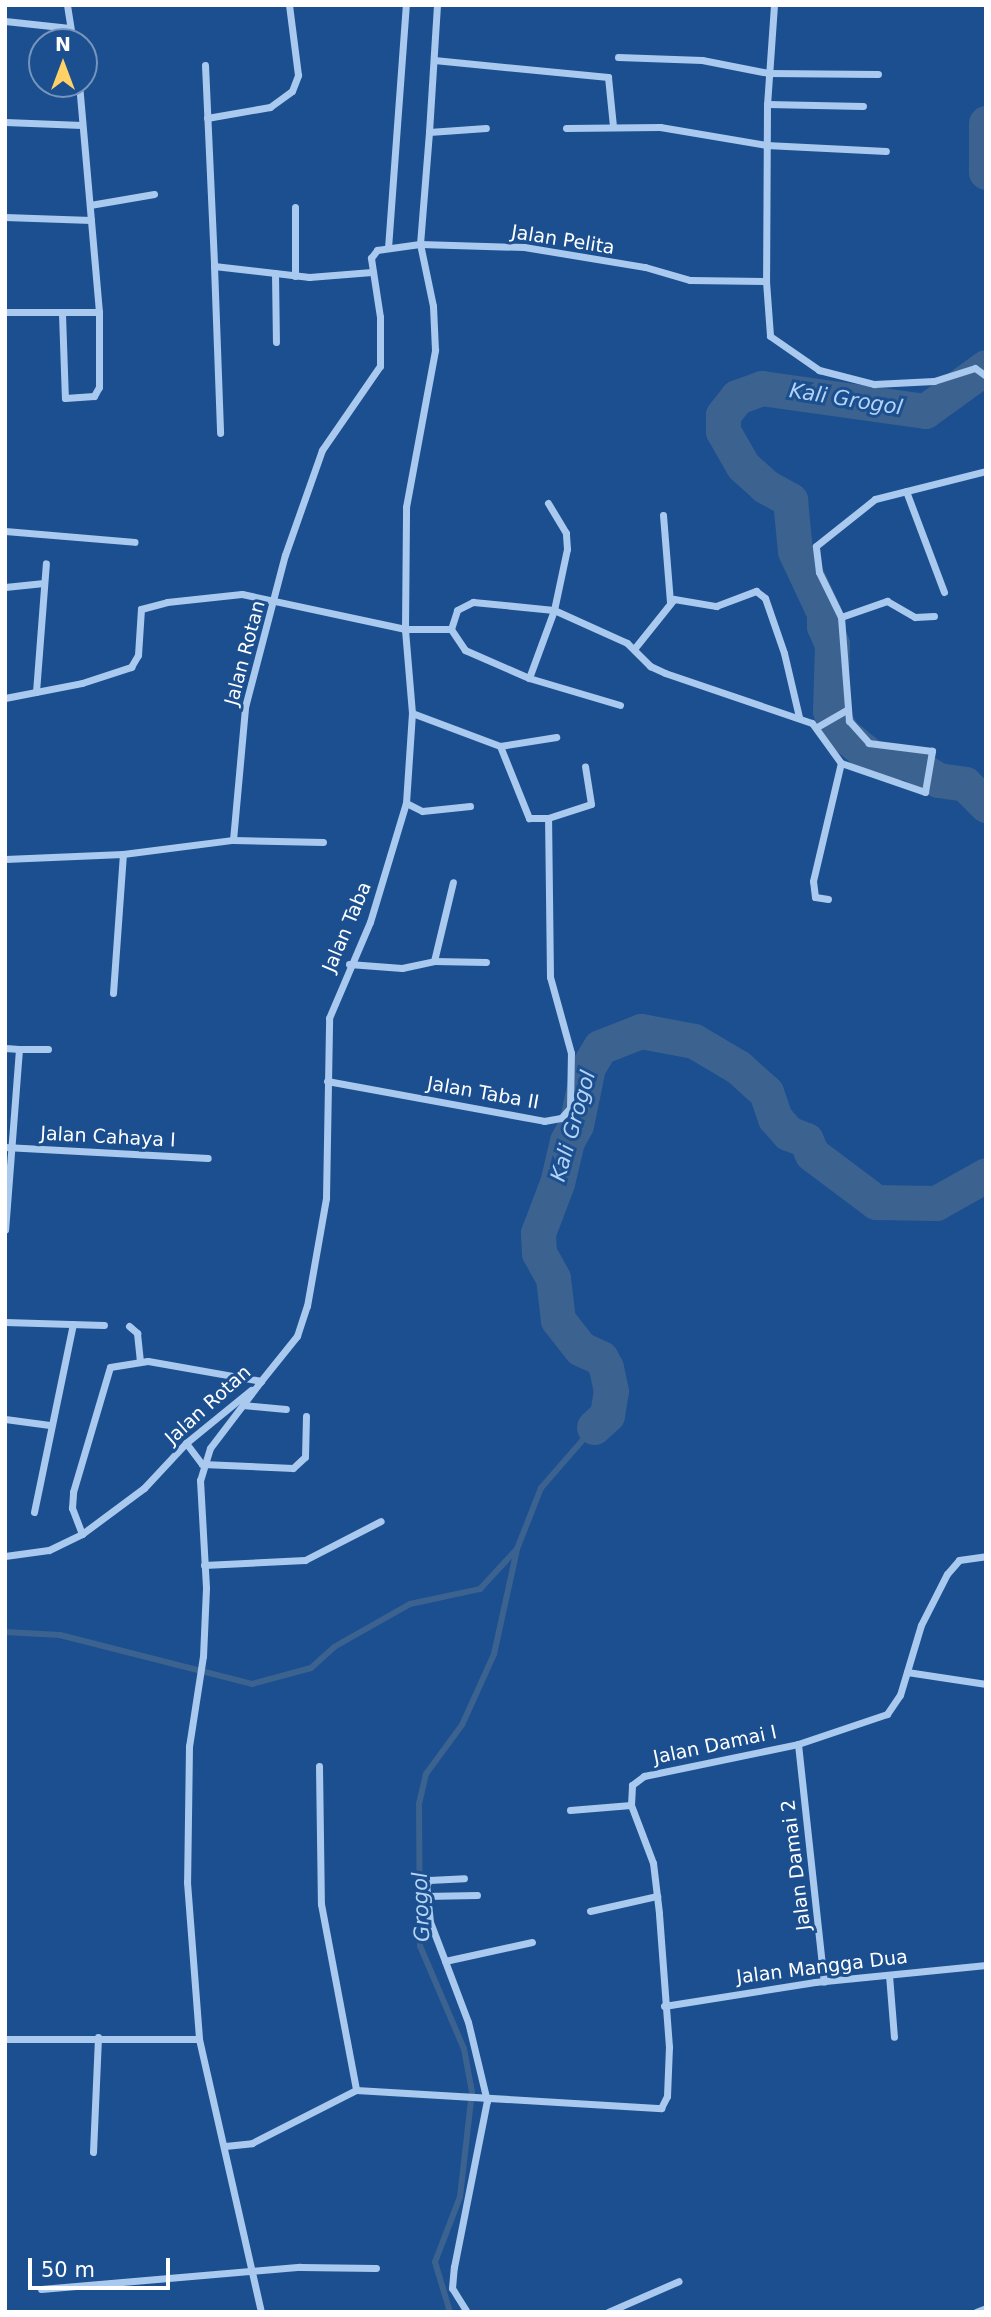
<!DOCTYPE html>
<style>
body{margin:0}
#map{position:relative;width:991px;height:2317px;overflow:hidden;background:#1b4f8f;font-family:"DejaVu Sans",sans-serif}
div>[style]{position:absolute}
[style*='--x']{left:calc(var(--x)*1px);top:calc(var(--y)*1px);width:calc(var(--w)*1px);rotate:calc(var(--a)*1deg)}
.stream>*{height:6px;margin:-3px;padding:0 3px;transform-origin:3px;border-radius:3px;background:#3c6290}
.river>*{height:35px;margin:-17.5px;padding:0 17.5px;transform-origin:17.5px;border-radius:17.5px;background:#3c6290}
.street>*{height:7px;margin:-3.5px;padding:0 3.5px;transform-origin:3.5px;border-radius:3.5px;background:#a9c9ee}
span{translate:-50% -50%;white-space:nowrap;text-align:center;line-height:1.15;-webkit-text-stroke:6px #1b4f8f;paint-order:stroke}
.street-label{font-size:19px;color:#fff}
.water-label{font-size:21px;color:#b5d3f5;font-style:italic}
.frame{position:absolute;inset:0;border:7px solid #fff;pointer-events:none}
.north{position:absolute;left:28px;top:28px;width:70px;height:70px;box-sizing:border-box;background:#1b4f8f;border:2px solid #7695bc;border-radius:50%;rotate:0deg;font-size:19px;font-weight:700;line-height:28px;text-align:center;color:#fff}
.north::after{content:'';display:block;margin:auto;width:24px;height:32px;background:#ffd166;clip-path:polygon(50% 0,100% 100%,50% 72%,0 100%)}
.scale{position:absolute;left:28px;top:2258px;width:142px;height:32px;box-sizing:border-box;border:4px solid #fff;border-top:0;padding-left:9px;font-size:21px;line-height:24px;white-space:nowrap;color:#fff;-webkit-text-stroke:5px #1b4f8f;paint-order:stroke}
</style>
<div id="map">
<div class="stream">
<div style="--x:5;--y:1632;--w:55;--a:3.1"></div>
<div style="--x:60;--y:1635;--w:198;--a:14.3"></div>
<div style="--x:252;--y:1684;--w:61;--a:-15.2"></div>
<div style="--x:311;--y:1668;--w:31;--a:-42"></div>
<div style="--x:334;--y:1647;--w:87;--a:-29.5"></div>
<div style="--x:410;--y:1604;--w:72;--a:-12.1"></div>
<div style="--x:480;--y:1589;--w:53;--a:-47.3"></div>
<div style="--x:450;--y:2312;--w:52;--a:-106.7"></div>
<div style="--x:435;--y:2262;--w:70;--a:-69"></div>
<div style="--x:460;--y:2197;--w:106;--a:-83.5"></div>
<div style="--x:472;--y:2092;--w:44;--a:-100.5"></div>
<div style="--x:464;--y:2049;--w:112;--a:-113.1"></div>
<div style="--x:420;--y:1946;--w:142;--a:-90.4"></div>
<div style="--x:419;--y:1804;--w:31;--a:-77"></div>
<div style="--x:426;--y:1774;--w:61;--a:-53.7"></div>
<div style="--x:462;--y:1725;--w:78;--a:-65.7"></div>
<div style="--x:494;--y:1654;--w:107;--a:-77.6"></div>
<div style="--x:517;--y:1549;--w:66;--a:-68.5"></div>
<div style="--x:541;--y:1488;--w:81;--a:-49"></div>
</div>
<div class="river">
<div style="--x:986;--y:123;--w:49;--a:90"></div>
<div style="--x:986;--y:367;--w:75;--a:144.2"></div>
<div style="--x:925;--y:411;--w:165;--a:-172"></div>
<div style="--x:762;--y:388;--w:27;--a:160"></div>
<div style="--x:737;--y:397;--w:23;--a:128"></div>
<div style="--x:723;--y:415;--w:16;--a:90"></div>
<div style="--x:723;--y:431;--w:40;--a:60.3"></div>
<div style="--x:743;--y:466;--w:30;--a:42"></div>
<div style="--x:765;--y:486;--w:29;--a:29"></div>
<div style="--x:790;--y:500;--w:51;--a:84.4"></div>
<div style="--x:795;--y:551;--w:68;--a:64.9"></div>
<div style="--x:824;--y:613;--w:13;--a:90"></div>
<div style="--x:824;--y:626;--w:20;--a:66"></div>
<div style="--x:832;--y:644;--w:67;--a:91.7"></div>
<div style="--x:830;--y:711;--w:25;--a:61"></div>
<div style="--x:842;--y:733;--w:41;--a:39.1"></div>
<div style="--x:874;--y:759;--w:36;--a:6"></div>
<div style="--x:910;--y:763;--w:33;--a:31"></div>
<div style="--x:938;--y:780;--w:27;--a:8"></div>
<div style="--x:965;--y:784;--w:30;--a:45"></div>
<div style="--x:594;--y:1427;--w:18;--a:-43"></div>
<div style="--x:607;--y:1415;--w:24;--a:-81"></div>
<div style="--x:611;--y:1391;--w:24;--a:-102"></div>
<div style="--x:606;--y:1368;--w:11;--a:-117"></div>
<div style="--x:601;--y:1358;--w:23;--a:-155"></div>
<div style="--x:580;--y:1348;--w:36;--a:-128"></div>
<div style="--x:558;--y:1320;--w:42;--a:-96.8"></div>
<div style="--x:553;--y:1278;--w:29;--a:-119"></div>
<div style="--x:539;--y:1253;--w:20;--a:-93"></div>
<div style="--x:538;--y:1233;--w:53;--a:-69.2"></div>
<div style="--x:557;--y:1183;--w:43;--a:-76.6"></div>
<div style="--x:567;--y:1141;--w:18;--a:-61"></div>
<div style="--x:576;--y:1125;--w:59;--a:-78.3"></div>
<div style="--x:588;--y:1067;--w:23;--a:-59"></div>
<div style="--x:600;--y:1047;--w:44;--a:-21.3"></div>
<div style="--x:641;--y:1031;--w:54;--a:10.7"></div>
<div style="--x:694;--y:1041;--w:51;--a:30.6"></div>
<div style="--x:738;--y:1067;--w:38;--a:42"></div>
<div style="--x:766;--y:1092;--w:28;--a:71"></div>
<div style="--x:775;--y:1118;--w:20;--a:49"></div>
<div style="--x:788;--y:1133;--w:19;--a:21"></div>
<div style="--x:806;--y:1140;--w:15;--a:67"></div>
<div style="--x:812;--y:1154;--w:80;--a:36.9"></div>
<div style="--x:876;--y:1202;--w:60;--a:1"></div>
<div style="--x:936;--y:1203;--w:57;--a:-29.2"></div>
</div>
<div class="street">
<div style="--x:67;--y:5;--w:37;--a:81"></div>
<div style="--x:774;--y:5;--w:99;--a:94"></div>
<div style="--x:767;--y:104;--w:177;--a:90.3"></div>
<div style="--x:766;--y:281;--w:55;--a:85.8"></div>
<div style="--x:770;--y:336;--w:60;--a:34.8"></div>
<div style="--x:819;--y:370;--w:57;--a:14.3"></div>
<div style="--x:874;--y:384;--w:60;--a:-2.9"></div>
<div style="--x:934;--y:381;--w:43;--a:-17.6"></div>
<div style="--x:975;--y:368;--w:14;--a:36"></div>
<div style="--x:5;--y:21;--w:65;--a:6.1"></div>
<div style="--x:618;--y:57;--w:84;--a:2"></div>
<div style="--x:702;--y:60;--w:67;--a:11.1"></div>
<div style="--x:768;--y:73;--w:110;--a:0.5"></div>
<div style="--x:434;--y:60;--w:175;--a:5.6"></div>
<div style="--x:608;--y:77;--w:49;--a:84.2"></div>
<div style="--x:205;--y:65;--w:201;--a:87.4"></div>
<div style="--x:214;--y:266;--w:96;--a:6.6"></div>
<div style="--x:309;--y:277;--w:63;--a:-4.5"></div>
<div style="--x:767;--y:104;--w:96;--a:1.2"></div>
<div style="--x:207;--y:118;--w:64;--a:-9.9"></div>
<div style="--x:270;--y:107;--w:27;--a:-36"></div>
<div style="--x:292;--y:91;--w:17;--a:-69"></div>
<div style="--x:298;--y:75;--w:71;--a:-97.3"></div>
<div style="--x:5;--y:122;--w:77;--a:2.2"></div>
<div style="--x:566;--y:128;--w:94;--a:-0.6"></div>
<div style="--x:660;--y:127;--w:108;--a:9.6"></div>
<div style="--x:766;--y:145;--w:120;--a:2.9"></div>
<div style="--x:429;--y:132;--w:127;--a:-86.4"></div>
<div style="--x:90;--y:205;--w:65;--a:-9.8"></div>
<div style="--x:295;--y:207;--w:69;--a:90"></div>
<div style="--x:5;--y:217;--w:86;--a:2"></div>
<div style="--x:388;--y:248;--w:244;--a:-85.8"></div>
<div style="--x:214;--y:266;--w:167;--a:87.9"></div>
<div style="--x:275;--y:273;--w:69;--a:89.2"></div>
<div style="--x:5;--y:312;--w:94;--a:0"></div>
<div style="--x:62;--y:314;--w:84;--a:88"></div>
<div style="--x:65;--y:398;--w:29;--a:-4"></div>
<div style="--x:94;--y:396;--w:10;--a:-61"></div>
<div style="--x:99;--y:387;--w:75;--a:-90"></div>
<div style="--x:99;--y:312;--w:229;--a:-95"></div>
<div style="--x:906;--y:491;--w:108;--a:69.4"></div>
<div style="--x:663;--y:515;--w:87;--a:85.4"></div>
<div style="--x:5;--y:531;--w:130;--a:4.8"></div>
<div style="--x:5;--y:587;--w:39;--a:-6"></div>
<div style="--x:841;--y:617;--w:49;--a:-19.2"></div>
<div style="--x:887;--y:601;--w:32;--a:30"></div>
<div style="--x:915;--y:617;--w:19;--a:-3"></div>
<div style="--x:634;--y:649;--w:64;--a:-51.3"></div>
<div style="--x:674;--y:599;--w:43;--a:9.5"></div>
<div style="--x:716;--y:606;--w:43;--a:-20.6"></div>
<div style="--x:756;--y:591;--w:11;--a:38"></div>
<div style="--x:765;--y:598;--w:58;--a:70.9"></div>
<div style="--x:784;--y:653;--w:66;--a:76.8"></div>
<div style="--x:529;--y:678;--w:72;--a:-69.8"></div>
<div style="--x:554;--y:610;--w:62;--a:-78"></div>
<div style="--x:567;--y:549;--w:16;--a:-94"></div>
<div style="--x:566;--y:533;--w:35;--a:-121"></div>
<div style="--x:36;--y:692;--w:129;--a:-85.6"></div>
<div style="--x:5;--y:698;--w:78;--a:-11"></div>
<div style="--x:82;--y:683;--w:52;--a:-18.1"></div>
<div style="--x:131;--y:667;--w:14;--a:-60"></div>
<div style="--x:138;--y:655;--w:46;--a:-86.3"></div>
<div style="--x:141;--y:609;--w:27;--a:-15"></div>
<div style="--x:167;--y:602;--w:75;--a:-6.1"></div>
<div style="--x:242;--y:594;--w:167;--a:12.1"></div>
<div style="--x:405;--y:629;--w:46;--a:0"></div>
<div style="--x:620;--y:705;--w:95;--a:-163.5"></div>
<div style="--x:529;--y:678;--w:70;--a:-156.4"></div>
<div style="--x:465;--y:650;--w:25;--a:-124"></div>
<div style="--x:451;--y:629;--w:20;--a:-72"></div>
<div style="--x:457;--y:610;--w:18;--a:-27"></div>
<div style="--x:473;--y:602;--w:81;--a:5.6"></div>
<div style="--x:554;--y:610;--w:80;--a:24.3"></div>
<div style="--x:627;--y:643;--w:33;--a:45"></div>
<div style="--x:650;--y:666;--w:17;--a:25"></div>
<div style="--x:665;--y:673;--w:155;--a:18.8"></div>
<div style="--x:812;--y:723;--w:49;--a:54.1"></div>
<div style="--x:841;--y:763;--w:89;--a:19"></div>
<div style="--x:925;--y:792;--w:42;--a:-80.3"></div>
<div style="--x:932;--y:751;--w:64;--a:-172.8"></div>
<div style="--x:869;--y:743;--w:30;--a:-132"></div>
<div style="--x:849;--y:721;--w:104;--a:-94.4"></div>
<div style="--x:841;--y:617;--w:50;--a:-116.1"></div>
<div style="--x:819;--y:572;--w:26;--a:-97"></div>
<div style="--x:816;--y:546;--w:75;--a:-38.5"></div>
<div style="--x:875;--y:499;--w:114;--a:-14.2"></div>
<div style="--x:412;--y:713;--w:94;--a:20.6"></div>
<div style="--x:500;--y:746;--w:57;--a:-9.1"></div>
<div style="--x:817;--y:727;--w:34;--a:-30"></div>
<div style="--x:500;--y:746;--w:78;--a:68.1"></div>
<div style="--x:529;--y:818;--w:19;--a:0"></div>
<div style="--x:548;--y:818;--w:45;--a:-18"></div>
<div style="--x:591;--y:804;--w:38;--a:-99"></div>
<div style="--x:470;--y:806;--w:48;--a:174.1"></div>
<div style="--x:422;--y:811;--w:18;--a:-153"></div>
<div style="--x:406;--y:803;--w:90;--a:-86.2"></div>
<div style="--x:412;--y:713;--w:84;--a:-94.8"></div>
<div style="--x:405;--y:629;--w:122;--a:-89.5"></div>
<div style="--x:406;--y:507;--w:160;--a:-79.5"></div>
<div style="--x:435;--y:350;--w:44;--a:-92.6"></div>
<div style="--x:433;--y:306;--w:63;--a:-101.8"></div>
<div style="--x:420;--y:244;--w:112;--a:-85.4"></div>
<div style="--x:429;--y:132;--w:57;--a:-4"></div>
<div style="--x:233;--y:840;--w:90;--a:1.3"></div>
<div style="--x:5;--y:859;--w:118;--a:-2.4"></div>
<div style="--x:123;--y:854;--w:111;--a:-7.3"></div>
<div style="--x:233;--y:840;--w:134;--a:-84.8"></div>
<div style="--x:245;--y:707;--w:157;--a:-75.3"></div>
<div style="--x:285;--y:555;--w:111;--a:-70.6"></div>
<div style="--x:322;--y:450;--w:102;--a:-55.4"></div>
<div style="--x:380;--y:366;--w:49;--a:-90"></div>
<div style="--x:380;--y:317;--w:60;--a:-98.7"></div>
<div style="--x:371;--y:258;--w:10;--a:-53"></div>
<div style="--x:377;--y:250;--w:43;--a:-7.9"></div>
<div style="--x:420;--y:244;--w:104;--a:1.7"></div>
<div style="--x:524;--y:247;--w:123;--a:9.4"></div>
<div style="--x:645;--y:267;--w:47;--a:16.1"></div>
<div style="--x:690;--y:280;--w:76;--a:0.8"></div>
<div style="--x:828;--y:899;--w:13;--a:-171"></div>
<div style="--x:815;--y:897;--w:16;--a:-97"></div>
<div style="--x:813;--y:881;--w:121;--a:-76.7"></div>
<div style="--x:434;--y:961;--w:81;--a:-76.5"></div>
<div style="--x:349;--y:964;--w:53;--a:4.3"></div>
<div style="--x:402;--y:968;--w:33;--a:-12"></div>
<div style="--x:434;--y:961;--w:52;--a:1.1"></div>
<div style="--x:113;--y:993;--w:139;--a:-85.9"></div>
<div style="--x:5;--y:1048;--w:14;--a:4"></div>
<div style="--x:19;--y:1049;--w:181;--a:94.4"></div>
<div style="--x:19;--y:1049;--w:29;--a:0"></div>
<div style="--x:327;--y:1081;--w:221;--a:10.4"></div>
<div style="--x:544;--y:1121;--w:17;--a:-10"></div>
<div style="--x:561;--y:1118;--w:13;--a:-48"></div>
<div style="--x:570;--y:1108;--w:55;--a:-89"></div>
<div style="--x:571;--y:1053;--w:79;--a:-105.4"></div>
<div style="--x:550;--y:977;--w:159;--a:-90.7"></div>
<div style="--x:5;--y:1147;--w:203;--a:3.1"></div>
<div style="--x:5;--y:1322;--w:99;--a:1.7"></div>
<div style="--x:129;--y:1326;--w:11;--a:41"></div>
<div style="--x:137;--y:1333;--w:29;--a:84"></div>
<div style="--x:260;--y:1382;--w:59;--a:-51.2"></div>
<div style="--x:297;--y:1336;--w:32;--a:-72"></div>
<div style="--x:307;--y:1306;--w:110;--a:-80"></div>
<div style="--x:326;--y:1198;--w:180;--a:-89"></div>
<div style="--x:329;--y:1018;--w:104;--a:-66.9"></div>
<div style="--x:370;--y:922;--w:124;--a:-73.2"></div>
<div style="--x:243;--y:1405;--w:43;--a:5.3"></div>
<div style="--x:5;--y:1419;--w:45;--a:7.6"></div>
<div style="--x:186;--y:1443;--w:26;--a:53"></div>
<div style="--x:202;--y:1464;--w:91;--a:2.5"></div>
<div style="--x:293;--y:1468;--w:16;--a:-43"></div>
<div style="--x:305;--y:1457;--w:41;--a:-88.6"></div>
<div style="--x:34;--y:1512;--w:192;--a:-78.3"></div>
<div style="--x:82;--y:1534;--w:28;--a:-111"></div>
<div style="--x:72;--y:1508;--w:16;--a:-86"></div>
<div style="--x:73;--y:1492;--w:130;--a:-73.5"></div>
<div style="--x:110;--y:1367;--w:38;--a:-9"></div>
<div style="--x:148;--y:1361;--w:115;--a:10"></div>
<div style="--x:261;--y:1381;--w:84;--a:127.3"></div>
<div style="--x:210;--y:1448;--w:34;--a:107"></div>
<div style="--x:200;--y:1480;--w:108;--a:86.8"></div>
<div style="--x:206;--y:1588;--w:68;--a:92.5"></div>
<div style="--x:203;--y:1656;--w:91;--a:98.8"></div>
<div style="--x:189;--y:1746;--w:136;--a:90.8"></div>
<div style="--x:187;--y:1882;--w:157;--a:85.6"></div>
<div style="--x:5;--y:1556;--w:44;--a:-7.8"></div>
<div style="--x:49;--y:1550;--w:37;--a:-26"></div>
<div style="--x:82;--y:1534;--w:77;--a:-36.6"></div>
<div style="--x:144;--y:1488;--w:62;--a:-47"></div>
<div style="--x:186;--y:1443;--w:84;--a:-39.2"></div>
<div style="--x:204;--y:1565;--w:101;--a:-2.8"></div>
<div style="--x:305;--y:1560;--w:85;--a:-27.2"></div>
<div style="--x:907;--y:1672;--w:80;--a:8.6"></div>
<div style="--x:798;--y:1744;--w:239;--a:83.8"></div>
<div style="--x:319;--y:1766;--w:138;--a:89.2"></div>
<div style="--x:321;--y:1904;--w:189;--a:79.3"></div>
<div style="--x:570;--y:1810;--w:61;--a:-4.7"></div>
<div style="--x:425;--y:1896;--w:52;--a:-1.1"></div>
<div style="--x:590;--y:1911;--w:69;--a:-12.6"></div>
<div style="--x:445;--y:1961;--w:42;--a:-111"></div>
<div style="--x:430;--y:1922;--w:36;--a:-96"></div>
<div style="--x:426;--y:1886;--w:7;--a:-63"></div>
<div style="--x:429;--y:1880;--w:35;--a:-3"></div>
<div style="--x:889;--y:1975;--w:62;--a:85.4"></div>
<div style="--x:664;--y:2006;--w:153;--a:-9"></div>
<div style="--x:815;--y:1982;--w:172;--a:-5.7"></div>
<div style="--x:5;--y:2039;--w:194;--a:0"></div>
<div style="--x:199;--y:2039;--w:280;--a:77.2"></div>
<div style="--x:225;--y:2146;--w:27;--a:-6"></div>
<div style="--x:252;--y:2143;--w:117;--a:-27"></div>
<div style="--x:356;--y:2090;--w:306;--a:3.4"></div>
<div style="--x:661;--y:2108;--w:13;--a:-63"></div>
<div style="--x:667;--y:2096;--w:49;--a:-87.7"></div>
<div style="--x:669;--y:2047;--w:134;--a:-94.3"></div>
<div style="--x:659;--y:1913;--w:50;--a:-96.8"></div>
<div style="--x:653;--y:1863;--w:62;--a:-110.8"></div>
<div style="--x:631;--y:1805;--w:20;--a:-87"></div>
<div style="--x:632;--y:1785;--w:15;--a:-37"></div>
<div style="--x:644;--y:1776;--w:157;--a:-11.7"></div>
<div style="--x:798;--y:1744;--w:94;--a:-18.6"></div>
<div style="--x:887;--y:1714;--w:23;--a:-56"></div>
<div style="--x:900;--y:1695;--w:73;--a:-73.3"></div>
<div style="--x:921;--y:1625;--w:57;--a:-63"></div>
<div style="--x:947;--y:1574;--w:18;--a:-49"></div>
<div style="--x:959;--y:1560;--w:27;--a:-8"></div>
<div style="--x:93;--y:2152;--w:115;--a:-87.5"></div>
<div style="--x:41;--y:2289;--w:260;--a:-4.9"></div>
<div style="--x:300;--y:2267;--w:76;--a:0.8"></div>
<div style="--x:467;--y:2312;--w:28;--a:-122"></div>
<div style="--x:452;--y:2288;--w:21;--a:-85"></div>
<div style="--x:454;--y:2267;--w:169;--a:-78.8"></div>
<div style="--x:487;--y:2101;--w:81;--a:-103.5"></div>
<div style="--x:468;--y:2022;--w:65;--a:-110.7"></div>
<div style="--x:445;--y:1961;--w:89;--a:-12.3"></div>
<div style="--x:608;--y:2312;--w:77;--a:-23.6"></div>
<div style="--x:976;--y:2312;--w:11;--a:-22"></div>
</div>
<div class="street-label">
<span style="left:563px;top:240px;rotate:9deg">Jalan Pelita</span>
<span style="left:245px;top:653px;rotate:-75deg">Jalan Rotan</span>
<span style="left:347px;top:927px;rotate:-67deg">Jalan Taba</span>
<span style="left:483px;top:1093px;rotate:10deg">Jalan Taba II</span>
<span style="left:108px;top:1137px;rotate:3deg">Jalan Cahaya I</span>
<span style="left:208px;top:1405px;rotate:-42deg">Jalan Rotan</span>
<span style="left:715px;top:1745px;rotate:-12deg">Jalan Damai I</span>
<span style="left:796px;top:1865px;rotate:-97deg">Jalan Damai 2</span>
<span style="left:822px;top:1967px;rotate:-7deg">Jalan Mangga Dua</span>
</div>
<div class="water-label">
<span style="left:846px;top:399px;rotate:9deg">Kali Grogol</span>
<span style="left:573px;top:1126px;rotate:-74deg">Kali Grogol</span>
<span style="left:421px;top:1907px;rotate:-92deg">Grogol</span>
</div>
<div class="frame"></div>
<div class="north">N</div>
<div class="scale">50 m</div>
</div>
